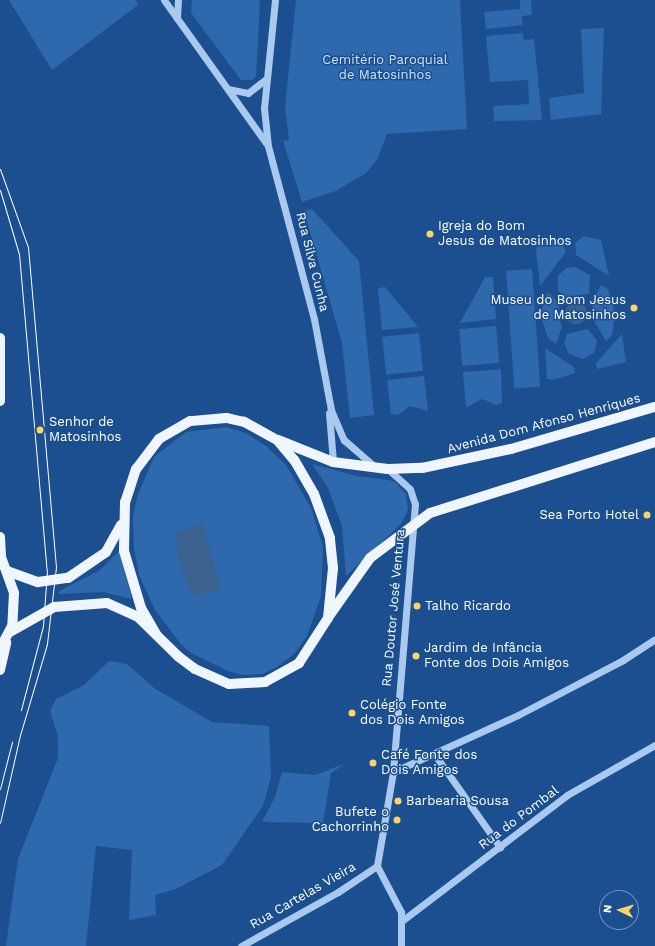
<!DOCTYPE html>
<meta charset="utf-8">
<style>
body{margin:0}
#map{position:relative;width:655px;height:946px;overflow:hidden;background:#1b4f8f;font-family:"Work Sans",sans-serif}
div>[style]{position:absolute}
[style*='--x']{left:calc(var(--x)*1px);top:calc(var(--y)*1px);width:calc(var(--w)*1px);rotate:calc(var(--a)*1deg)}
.green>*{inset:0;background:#2e69ad;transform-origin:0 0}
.water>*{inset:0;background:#3c6290}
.round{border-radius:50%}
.minor>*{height:7px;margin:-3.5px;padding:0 3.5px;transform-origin:3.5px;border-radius:3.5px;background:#a9c9ee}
.major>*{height:10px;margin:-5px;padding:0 5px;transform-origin:5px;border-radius:5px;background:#f0f6ff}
.tram>*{height:1px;margin:-0.5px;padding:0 0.5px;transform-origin:0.5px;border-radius:0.5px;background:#fff}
.dots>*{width:11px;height:11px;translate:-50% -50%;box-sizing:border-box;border:2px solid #1b4f8f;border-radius:50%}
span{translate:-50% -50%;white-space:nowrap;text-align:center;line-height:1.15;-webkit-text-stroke:3px #1b4f8f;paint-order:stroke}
.park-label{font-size:13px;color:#cfe3fa}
.poi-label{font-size:13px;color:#fff}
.left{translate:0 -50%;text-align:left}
.right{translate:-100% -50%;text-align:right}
.street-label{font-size:13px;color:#fff}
.north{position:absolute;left:599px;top:890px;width:40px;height:40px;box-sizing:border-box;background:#1b4f8f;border:1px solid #7695bc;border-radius:50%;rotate:275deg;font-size:11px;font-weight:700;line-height:16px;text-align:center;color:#fff}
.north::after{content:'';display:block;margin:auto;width:14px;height:18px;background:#ffd166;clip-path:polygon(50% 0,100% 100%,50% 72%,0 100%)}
</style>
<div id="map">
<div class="green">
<div style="clip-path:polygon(9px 0,136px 0,138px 5px,52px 70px)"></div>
<div style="clip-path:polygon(192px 0,260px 0,256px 76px,253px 80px,241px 80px,191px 13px)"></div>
<div style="clip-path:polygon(296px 0,460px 0,467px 129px,387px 134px,377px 160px,366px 173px,336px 191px,302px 202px,283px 141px,289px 140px,285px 106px)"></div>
<div style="clip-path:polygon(520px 0,531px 0,532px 15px,522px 16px,523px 25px,486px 29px,484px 12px,520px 9px)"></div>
<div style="clip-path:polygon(604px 28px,601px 114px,551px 120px,549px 98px,584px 93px,581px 29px)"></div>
<div style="clip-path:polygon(523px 33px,524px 40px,534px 39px,542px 120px,494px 121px,493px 106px,529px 104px,528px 80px,490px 82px,486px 36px)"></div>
<div style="clip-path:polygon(312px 209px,359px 261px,374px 415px,350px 418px,342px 343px,304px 211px)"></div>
<div style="clip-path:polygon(584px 236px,601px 240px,609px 276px,576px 255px,575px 243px)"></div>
<div style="clip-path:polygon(548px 237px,562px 241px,566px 252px,540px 286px,536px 250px,538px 243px)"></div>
<div style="clip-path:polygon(575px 267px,590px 275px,589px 294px,563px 297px,558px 290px,558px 276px,566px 268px)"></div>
<div style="left:532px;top:269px;width:118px;height:26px;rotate:86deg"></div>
<div style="clip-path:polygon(485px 277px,493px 277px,496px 319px,460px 323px)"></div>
<div style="clip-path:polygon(601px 285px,608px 289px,615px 313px,612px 335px,606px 341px,594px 321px,592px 302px)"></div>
<div style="clip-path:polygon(385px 287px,418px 327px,382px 330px,378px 288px)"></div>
<div style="clip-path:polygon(549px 293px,560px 304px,558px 314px,562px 327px,556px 344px,548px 338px,541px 317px,544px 297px)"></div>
<div style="left:496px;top:326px;width:37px;height:37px;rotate:85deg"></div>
<div style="clip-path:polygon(588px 329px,597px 341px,594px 353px,583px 359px,569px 354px,564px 343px,567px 334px)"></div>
<div style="left:419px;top:333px;width:38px;height:37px;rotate:84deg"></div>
<div style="clip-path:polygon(622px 334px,626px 362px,597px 369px,596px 363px)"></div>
<div style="clip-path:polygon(545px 348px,574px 367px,575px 373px,553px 380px,547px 379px)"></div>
<div style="clip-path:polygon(501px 369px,502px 403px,496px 405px,482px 399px,466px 408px,463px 372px)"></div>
<div style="clip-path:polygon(424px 376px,428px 411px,410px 406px,398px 415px,391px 414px,387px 380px)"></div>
<div style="clip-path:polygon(226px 427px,246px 433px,266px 446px,286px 465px,311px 508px,323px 547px,321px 596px,307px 636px,294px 654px,277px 667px,262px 674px,242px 675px,228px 671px,191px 653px,180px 643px,155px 610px,139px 575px,134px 548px,133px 517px,138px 494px,154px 457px,186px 432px)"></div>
<div style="clip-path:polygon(312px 464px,357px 476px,394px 481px,406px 494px,408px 510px,401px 524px,346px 576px,342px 526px,328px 488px)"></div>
<div style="clip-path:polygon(119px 551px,132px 599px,103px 592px,59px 594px,59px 591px,99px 571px)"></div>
<div style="clip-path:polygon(109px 661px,127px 664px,154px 688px,212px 722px,269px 726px,271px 777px,263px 806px,222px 865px,176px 889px,155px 895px,156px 915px,129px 920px,132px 850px,96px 846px,86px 946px,6px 946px,18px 859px,58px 758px,58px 737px,50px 711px,56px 699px,84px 685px)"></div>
<div style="clip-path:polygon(344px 764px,331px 773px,323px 823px,262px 822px,275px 797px,282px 772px,315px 775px)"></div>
</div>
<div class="water">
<div class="round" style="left:565px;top:302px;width:22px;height:22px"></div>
<div style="clip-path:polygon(202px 524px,221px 588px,194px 597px,180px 565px,176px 532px)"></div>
</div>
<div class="minor">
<div style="--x:164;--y:0;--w:176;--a:54.5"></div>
<div style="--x:275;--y:0;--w:109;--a:95.8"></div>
<div style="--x:264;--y:108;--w:38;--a:84"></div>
<div style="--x:268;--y:146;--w:179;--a:75.1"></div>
<div style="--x:314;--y:319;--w:93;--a:79.4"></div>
<div style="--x:331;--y:410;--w:33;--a:67"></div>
<div style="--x:344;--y:440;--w:38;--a:41"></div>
<div style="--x:177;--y:18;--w:18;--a:-87"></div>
<div style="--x:228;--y:89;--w:20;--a:11"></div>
<div style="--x:248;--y:93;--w:24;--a:-38"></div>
<div style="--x:329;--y:413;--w:49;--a:85.3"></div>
<div style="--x:389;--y:470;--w:28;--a:42"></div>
<div style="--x:410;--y:489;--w:16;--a:72"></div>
<div style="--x:415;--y:504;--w:269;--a:94.7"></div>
<div style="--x:393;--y:772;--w:95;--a:99.7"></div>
<div style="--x:377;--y:866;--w:52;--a:62.4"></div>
<div style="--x:401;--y:912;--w:34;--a:90"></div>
<div style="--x:435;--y:755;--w:113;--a:54.8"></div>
<div style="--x:393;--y:772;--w:137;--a:-24.5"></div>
<div style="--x:518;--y:715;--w:119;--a:-27.6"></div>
<div style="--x:623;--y:660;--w:38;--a:-33"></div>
<div style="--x:403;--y:920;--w:206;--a:-37.3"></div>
<div style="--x:567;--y:795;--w:101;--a:-29.6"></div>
<div style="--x:241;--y:946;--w:111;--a:-29.1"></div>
<div style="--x:338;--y:892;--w:47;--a:-33.7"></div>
</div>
<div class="major">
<div style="--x:0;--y:338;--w:63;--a:90"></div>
<div style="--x:278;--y:440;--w:59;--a:21.8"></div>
<div style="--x:333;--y:462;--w:55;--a:7.3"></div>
<div style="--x:388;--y:469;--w:34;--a:-2"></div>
<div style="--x:422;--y:468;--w:91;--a:-12.1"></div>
<div style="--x:511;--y:449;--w:150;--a:-16.3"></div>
<div style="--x:0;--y:537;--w:20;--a:87"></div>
<div style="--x:1;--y:557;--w:38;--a:70"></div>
<div style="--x:14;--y:593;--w:33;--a:93"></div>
<div style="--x:12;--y:626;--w:26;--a:118"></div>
<div style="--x:7;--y:571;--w:33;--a:20"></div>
<div style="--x:38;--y:582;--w:30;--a:-8"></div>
<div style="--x:68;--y:578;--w:46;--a:-34.4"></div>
<div style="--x:106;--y:552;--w:31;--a:-61"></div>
<div style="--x:329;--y:616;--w:71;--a:-54.7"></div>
<div style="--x:370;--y:558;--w:75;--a:-36.9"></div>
<div style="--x:430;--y:513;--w:236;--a:-17.5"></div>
<div style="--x:10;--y:632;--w:51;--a:-29.6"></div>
<div style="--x:54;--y:607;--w:53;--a:-4.3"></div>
<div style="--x:107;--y:603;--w:34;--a:24"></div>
<div style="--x:138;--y:617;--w:57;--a:44.3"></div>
<div style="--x:179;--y:657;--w:20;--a:37"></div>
<div style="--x:195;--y:669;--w:37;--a:24"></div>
<div style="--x:229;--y:684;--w:36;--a:-3"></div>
<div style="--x:265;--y:682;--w:39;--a:-29"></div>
<div style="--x:299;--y:663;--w:54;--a:-57.2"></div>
<div style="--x:328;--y:618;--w:50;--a:-84.3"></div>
<div style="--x:333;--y:568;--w:30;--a:-96"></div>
<div style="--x:330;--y:538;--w:47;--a:-110"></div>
<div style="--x:314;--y:494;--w:39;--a:-120"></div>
<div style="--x:294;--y:460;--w:26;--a:-130"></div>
<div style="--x:277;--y:440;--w:38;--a:-151"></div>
<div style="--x:244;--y:422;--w:18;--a:-167"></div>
<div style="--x:226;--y:418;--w:36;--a:175"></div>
<div style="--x:190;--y:421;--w:36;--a:150"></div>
<div style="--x:159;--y:439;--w:38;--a:127"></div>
<div style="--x:136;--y:469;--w:35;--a:108"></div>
<div style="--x:125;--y:502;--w:49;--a:91.2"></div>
<div style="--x:124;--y:551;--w:59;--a:73.4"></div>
<div style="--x:141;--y:608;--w:30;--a:60"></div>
<div style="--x:0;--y:670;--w:28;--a:-77"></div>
</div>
<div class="tram">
<div style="--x:0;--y:169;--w:83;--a:70.3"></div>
<div style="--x:28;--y:247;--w:321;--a:85"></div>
<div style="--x:56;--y:567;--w:78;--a:96.7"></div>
<div style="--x:47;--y:644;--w:95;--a:106.5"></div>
<div style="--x:20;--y:735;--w:90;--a:102.8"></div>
<div style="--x:0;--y:190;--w:67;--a:73.5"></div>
<div style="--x:19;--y:254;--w:318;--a:85"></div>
<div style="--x:47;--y:571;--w:55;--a:94.2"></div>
<div style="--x:43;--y:626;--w:87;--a:104.7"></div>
<div style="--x:0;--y:789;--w:49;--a:-75.7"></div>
</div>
<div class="dots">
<div style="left:430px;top:234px;background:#ffd166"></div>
<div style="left:634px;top:308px;background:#ffd166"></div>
<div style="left:40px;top:430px;background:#ffd166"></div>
<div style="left:647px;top:515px;background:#ffd166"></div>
<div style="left:417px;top:606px;background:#ffd166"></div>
<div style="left:416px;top:656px;background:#ffd166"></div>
<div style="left:352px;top:713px;background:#ffd166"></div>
<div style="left:373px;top:763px;background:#ffd166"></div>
<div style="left:398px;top:801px;background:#ffd166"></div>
<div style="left:397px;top:820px;background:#ffd166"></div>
</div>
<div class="park-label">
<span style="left:385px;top:68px">Cemitério Paroquial<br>de Matosinhos</span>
</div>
<div class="poi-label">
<span class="left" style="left:438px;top:234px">Igreja do Bom<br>Jesus de Matosinhos</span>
<span class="right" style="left:626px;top:308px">Museu do Bom Jesus<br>de Matosinhos</span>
<span class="left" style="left:49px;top:430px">Senhor de<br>Matosinhos</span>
<span class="right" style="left:639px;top:515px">Sea Porto Hotel</span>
<span class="left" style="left:425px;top:606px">Talho Ricardo</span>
<span class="left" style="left:424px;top:656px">Jardim de Infância<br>Fonte dos Dois Amigos</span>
<span class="left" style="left:360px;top:713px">Colégio Fonte<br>dos Dois Amigos</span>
<span class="left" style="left:381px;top:763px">Café Fonte dos<br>Dois Amigos</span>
<span class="left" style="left:406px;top:801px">Barbearia Sousa</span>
<span class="right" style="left:389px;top:820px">Bufete o<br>Cachorrinho</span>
</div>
<div class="street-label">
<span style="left:312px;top:262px;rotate:76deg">Rua Silva Cunha</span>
<span style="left:544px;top:424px;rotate:-15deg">Avenida Dom Afonso Henriques</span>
<span style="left:394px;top:608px;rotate:-85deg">Rua Doutor José Ventura</span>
<span style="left:519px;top:818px;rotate:-37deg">Rua do Pombal</span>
<span style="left:303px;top:896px;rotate:-30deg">Rua Cartelas Vieira</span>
</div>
<div class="north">N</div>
</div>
